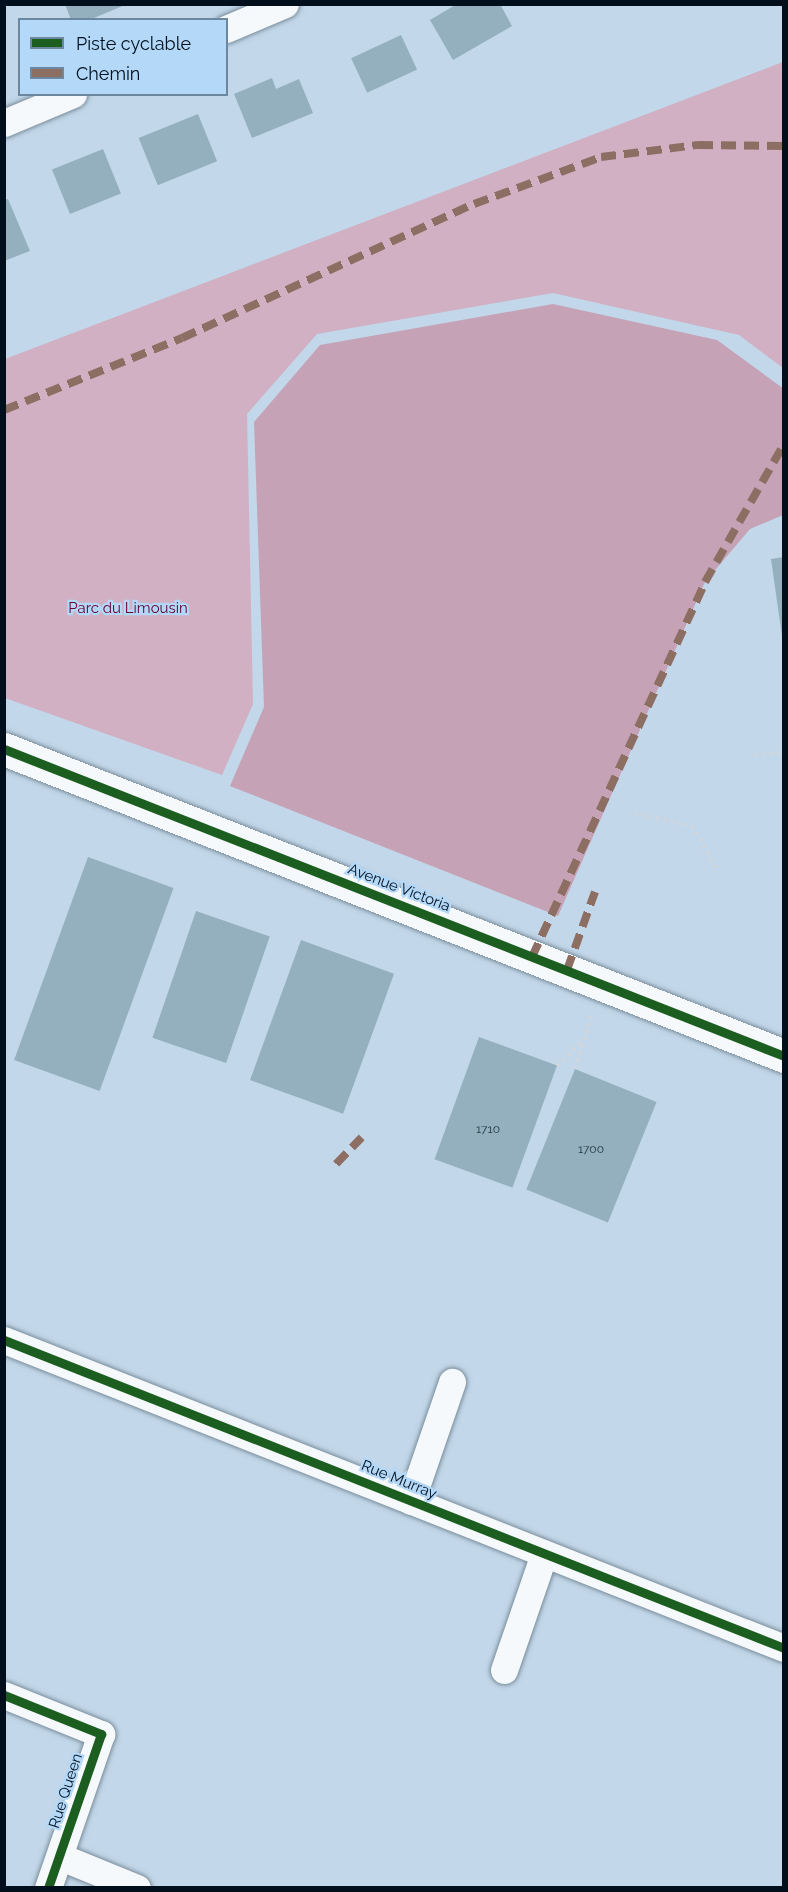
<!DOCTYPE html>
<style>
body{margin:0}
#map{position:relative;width:788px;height:1892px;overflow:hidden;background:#c2d7e9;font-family:Raleway,sans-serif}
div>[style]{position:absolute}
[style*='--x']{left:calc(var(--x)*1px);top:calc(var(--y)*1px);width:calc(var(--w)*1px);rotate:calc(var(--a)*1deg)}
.green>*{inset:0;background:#d0b0c2}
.forest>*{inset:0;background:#c5a2b6}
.building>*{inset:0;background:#94b0bf;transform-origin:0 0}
.path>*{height:4px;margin-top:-2px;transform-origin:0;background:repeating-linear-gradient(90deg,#d0d6dc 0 3px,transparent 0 7.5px)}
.roads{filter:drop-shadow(0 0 2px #7a8d9b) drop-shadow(0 0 2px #7a8d9b)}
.minor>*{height:27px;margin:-13.5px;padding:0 13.5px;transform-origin:13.5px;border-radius:13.5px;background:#f6f9fc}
.tertiary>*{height:33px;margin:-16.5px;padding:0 16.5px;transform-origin:16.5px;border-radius:16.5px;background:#f6f9fc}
.quiet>*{height:8px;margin-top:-4px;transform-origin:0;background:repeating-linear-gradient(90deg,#8d6e63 0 15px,transparent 0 23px)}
.cycleway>*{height:9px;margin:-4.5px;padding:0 4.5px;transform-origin:4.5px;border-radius:4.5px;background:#1b5e20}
span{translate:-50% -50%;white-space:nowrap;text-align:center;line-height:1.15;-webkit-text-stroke:4.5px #b3d8f8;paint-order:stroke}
.number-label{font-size:12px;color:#263745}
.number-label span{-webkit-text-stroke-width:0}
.park-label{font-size:15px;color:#67002e}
.street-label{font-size:15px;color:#010f1c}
.frame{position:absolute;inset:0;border:6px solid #010f1c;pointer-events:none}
.legend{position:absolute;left:18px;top:18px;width:210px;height:78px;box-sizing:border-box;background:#b3d8f8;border:2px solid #6c88a0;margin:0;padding:8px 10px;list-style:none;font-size:18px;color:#010f1c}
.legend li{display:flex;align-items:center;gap:12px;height:30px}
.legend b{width:30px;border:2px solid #6c88a0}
</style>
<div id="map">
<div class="green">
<div style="clip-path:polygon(783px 62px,783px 368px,739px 335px,553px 293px,317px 334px,247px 414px,253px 704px,222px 775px,5px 698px,5px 359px)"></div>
</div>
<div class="forest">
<div style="clip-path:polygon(553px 304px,717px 340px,784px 389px,783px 515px,750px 529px,705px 582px,558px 916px,230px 786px,264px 707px,254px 422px,320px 345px)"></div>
</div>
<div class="building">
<div style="clip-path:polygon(65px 4px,125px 4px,125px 5px,89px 20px,71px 20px)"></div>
<div style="clip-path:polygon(457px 4px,500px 4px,512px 26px,453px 60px,430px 20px)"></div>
<div style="left:401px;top:35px;width:38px;height:55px;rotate:65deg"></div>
<div style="clip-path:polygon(272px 78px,276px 89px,299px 79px,313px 113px,252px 138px,234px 94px)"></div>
<div style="left:198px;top:114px;width:51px;height:64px;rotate:68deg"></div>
<div style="left:103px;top:149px;width:48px;height:55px;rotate:68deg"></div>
<div style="clip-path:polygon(8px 199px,30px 251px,4px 261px,4px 200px)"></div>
<div style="clip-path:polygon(784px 557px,784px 636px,782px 636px,771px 559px)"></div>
<div style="left:88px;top:857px;width:91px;height:216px;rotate:20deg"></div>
<div style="left:196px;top:911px;width:78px;height:134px;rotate:19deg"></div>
<div style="left:301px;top:940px;width:99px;height:149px;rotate:20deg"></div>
<div style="left:479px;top:1037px;width:83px;height:130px;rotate:20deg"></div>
<div style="left:575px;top:1069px;width:88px;height:130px;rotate:22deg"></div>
</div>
<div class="path">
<div style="--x:755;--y:755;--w:29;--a:-4"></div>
<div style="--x:634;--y:813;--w:59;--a:12.6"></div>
<div style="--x:692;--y:826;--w:53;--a:60.5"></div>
<div style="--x:557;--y:1066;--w:33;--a:-45"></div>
<div style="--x:575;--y:1069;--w:59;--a:-73.1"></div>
</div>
<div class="roads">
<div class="minor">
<div style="--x:226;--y:29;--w:64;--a:-23"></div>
<div style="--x:4;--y:123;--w:75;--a:-22.8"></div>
<div style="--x:4;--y:1340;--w:839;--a:21.55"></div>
<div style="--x:411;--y:1501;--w:126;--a:-71"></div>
<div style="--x:504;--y:1670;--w:123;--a:-71"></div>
<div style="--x:4;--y:1695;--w:105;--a:21.9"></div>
<div style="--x:101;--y:1734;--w:163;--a:109"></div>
<div style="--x:61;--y:1857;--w:82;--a:22.2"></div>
</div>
<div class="tertiary">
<div style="--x:4;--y:749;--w:838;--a:21.48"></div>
</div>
</div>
<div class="quiet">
<div style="--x:4;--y:410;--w:192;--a:-22"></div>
<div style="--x:182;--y:338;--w:321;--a:-24.7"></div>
<div style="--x:474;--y:204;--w:135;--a:-20.3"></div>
<div style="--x:601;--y:157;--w:98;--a:-7.1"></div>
<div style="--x:698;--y:145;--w:86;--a:0.7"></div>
<div style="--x:532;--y:957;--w:413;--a:-65.2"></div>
<div style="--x:705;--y:582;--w:159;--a:-60.2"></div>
<div style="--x:567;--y:970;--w:83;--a:-70.3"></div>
<div style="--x:336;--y:1164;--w:37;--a:-46"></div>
</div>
<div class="cycleway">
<div style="--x:4;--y:749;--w:838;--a:21.48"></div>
<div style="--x:4;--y:1340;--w:839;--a:21.55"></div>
<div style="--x:4;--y:1695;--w:105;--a:21.9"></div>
<div style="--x:101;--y:1734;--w:163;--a:109"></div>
</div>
<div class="number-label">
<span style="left:488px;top:1130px">1710</span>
<span style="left:591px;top:1150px">1700</span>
</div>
<div class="park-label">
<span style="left:128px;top:609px">Parc du Limousin</span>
</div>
<div class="street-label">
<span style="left:399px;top:888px;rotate:21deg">Avenue Victoria</span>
<span style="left:399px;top:1480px;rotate:22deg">Rue Murray</span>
<span style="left:66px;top:1791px;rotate:-72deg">Rue Queen</span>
</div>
<div class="frame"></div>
<ul class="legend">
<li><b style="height:8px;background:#1b5e20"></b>Piste cyclable</li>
<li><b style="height:8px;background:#8d6e63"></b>Chemin</li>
</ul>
</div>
